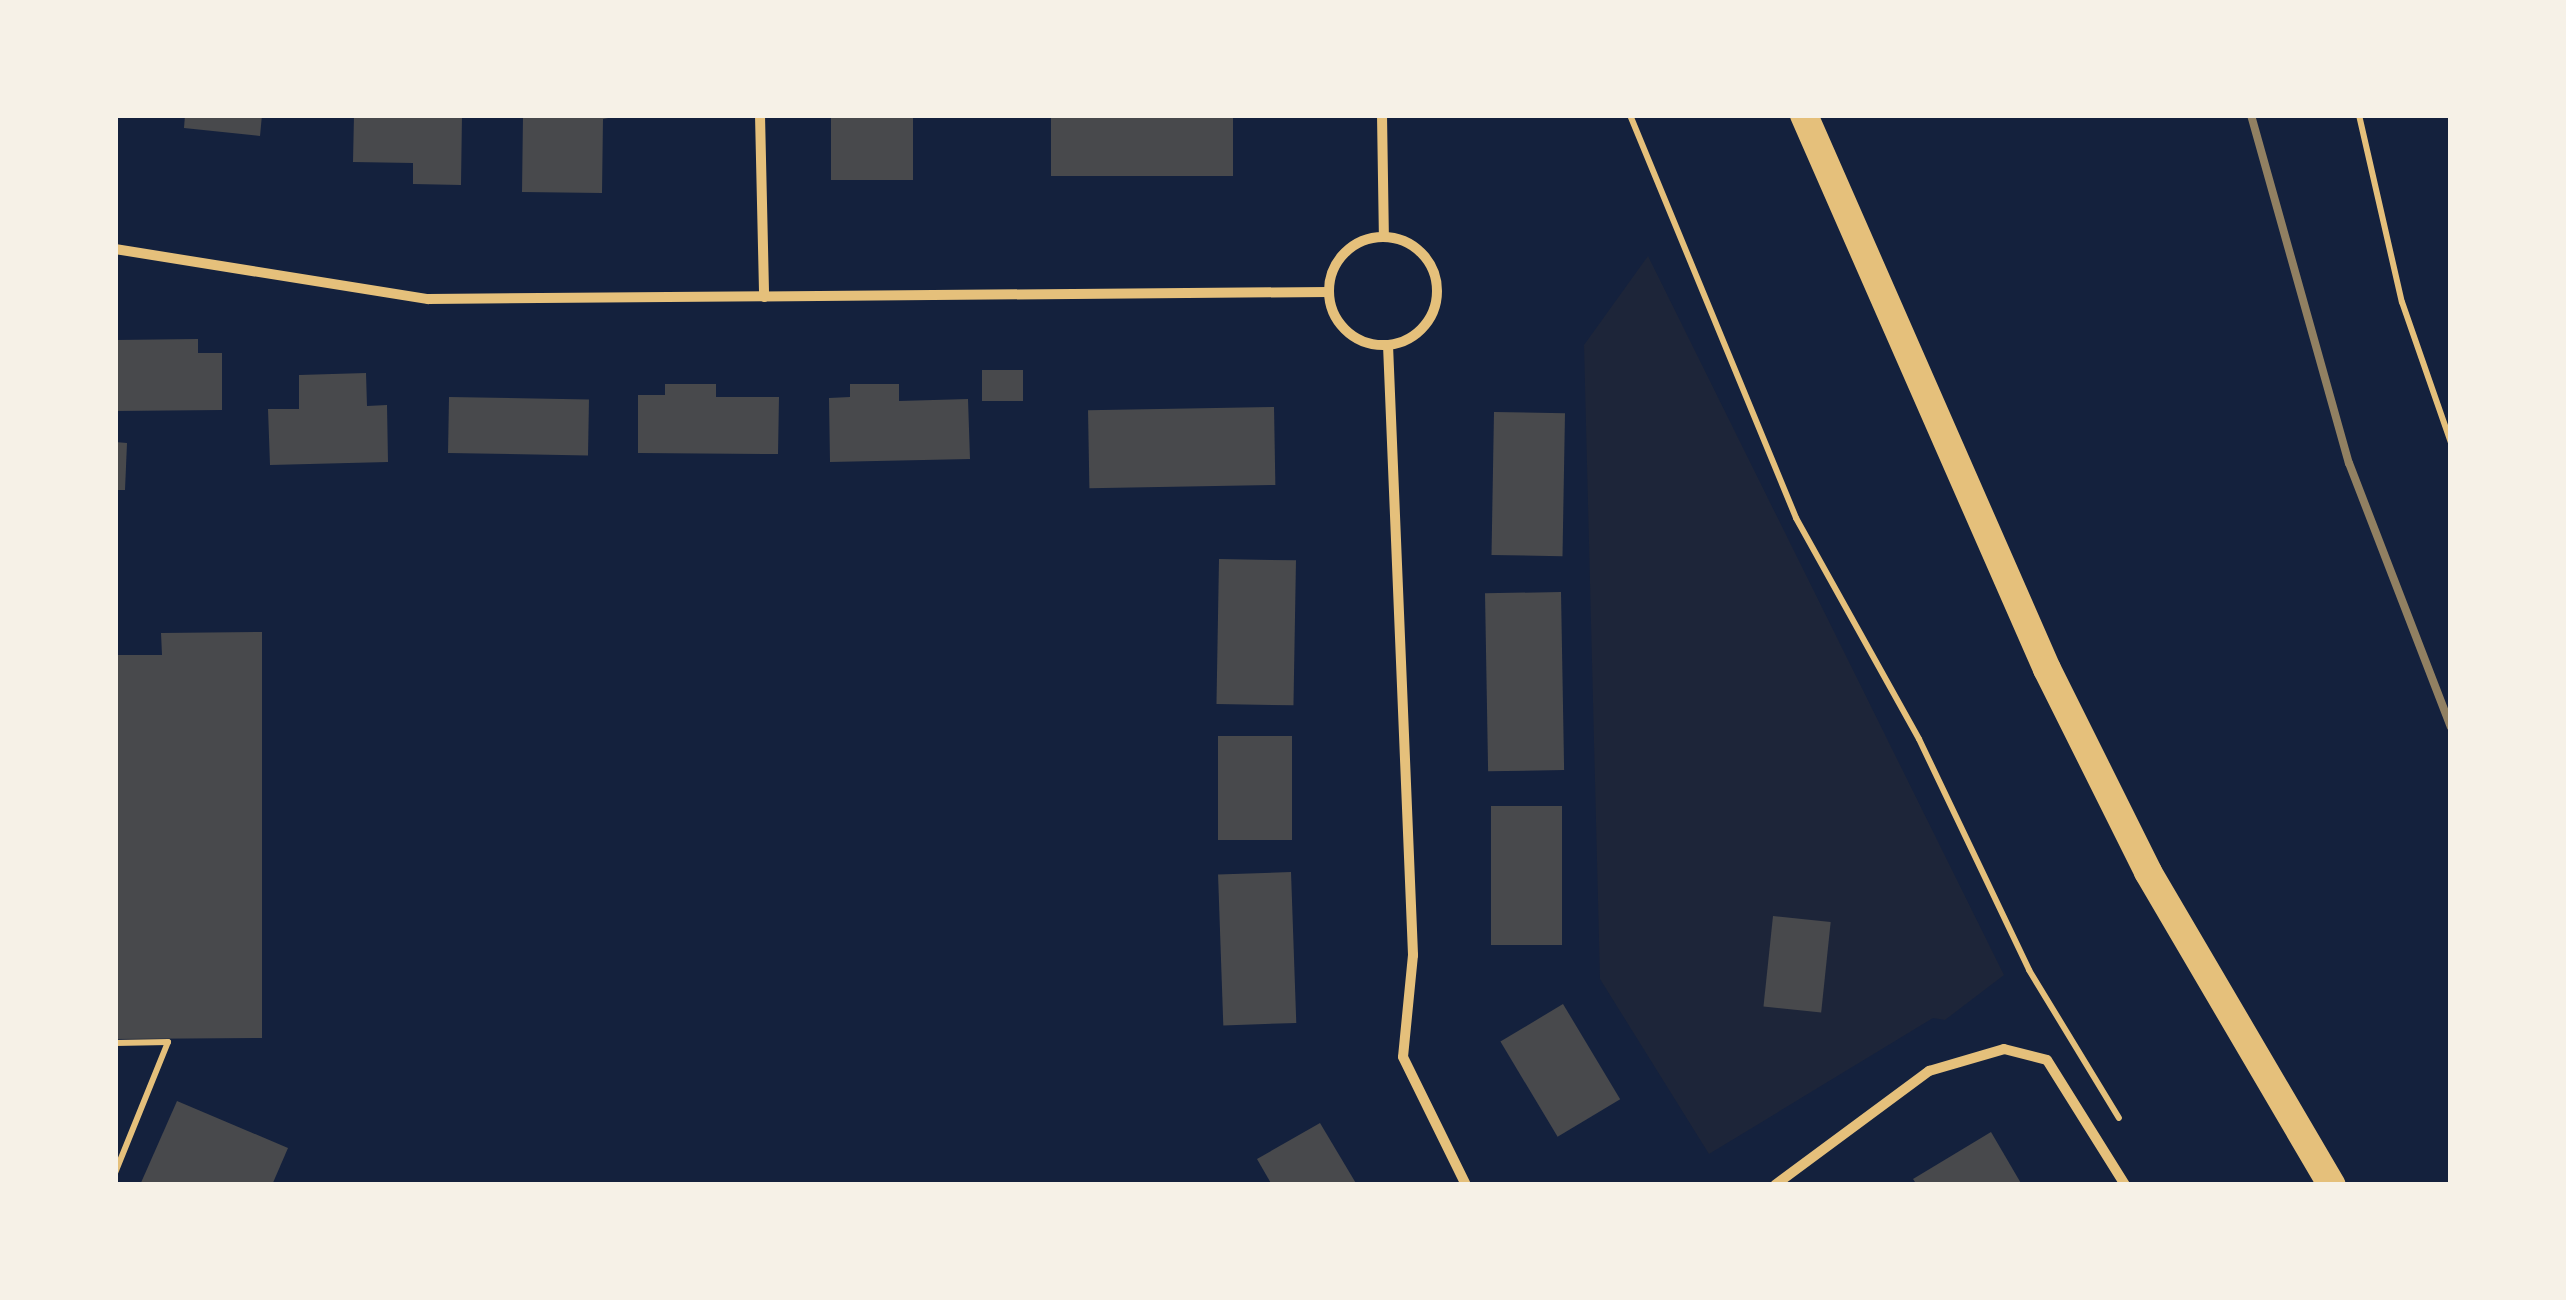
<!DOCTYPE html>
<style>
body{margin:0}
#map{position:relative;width:2566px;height:1300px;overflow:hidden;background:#14213d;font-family:"Exo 2",sans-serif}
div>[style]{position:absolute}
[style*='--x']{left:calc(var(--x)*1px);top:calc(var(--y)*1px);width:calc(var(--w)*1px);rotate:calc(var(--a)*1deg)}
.green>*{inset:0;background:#1d2539}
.building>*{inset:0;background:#48494c;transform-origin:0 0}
.path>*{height:6px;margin:-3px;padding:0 3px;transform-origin:3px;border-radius:3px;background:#e5c07b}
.minor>*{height:10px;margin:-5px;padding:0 5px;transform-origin:5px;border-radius:5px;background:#e5c07b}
.minor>.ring{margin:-5px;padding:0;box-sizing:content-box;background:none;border:10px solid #e5c07b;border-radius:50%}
.trunk>*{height:28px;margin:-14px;padding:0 14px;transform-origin:14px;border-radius:14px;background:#e5c07b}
.rail>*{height:8px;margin:-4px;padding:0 4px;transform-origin:4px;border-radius:4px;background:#918062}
span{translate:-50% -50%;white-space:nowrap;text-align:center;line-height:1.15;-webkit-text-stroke:8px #f6f1e7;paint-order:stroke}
.frame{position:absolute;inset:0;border:118px solid #f6f1e7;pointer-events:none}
</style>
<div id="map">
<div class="green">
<div style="clip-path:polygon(1648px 256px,2004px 975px,1945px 1020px,1933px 1018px,1709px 1154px,1600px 979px,1584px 345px)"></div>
</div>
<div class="building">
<div style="clip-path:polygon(185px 115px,262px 115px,260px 136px,184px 128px)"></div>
<div style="clip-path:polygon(354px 115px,462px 115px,461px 185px,413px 184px,413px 163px,353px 162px)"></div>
<div style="clip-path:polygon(523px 115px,624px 115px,603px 119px,602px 193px,522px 192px)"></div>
<div style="left:831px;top:115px;width:82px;height:65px"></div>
<div style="left:1051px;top:115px;width:182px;height:61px"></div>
<div style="clip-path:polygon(198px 339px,198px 353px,222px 353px,222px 410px,115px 411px,115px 340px)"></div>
<div style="left:982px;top:370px;width:41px;height:31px"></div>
<div style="clip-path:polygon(366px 373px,367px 406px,387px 405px,388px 462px,270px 465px,268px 409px,299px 409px,299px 375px)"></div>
<div style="clip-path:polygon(665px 384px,716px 384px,716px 397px,779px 397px,778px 454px,638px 453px,638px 395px,665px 395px)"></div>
<div style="clip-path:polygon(850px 384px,899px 384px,899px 401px,968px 399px,970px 459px,830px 462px,829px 398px,850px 397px)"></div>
<div style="left:449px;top:397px;width:140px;height:56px;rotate:1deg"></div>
<div style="left:1274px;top:407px;width:78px;height:186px;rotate:89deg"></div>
<div style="left:1494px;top:412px;width:71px;height:143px;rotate:1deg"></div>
<div style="clip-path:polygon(115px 442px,127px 443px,125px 490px,115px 490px)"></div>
<div style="left:1219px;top:559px;width:77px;height:145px;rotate:1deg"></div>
<div style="left:1561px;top:592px;width:178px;height:76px;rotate:89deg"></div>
<div style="clip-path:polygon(262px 632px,262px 1038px,115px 1039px,115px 655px,162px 655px,161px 633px)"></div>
<div style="left:1218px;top:736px;width:74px;height:104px"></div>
<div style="left:1562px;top:806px;width:139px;height:71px;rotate:90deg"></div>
<div style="left:1291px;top:872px;width:151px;height:73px;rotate:88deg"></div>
<div style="left:1773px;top:916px;width:58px;height:91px;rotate:6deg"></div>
<div style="left:1563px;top:1004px;width:111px;height:73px;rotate:59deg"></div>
<div style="clip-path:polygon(177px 1101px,288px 1148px,272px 1185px,140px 1185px)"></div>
<div style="clip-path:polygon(1320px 1123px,1357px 1185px,1272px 1185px,1257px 1159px)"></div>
<div style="clip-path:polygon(1991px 1132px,2022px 1185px,1917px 1185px,1913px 1179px)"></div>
</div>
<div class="path">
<div style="--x:1630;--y:115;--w:436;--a:67.6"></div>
<div style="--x:1796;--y:518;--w:253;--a:60.9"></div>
<div style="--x:1919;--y:739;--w:256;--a:64.5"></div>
<div style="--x:2029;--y:970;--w:173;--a:58.7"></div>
<div style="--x:2359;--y:115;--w:192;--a:77.1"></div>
<div style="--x:2402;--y:302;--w:149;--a:70.8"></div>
<div style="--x:115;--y:1043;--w:53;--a:-1.1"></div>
<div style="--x:168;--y:1042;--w:141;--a:112"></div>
</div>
<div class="minor">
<div style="--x:760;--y:115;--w:182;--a:88.7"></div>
<div style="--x:1382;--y:115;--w:121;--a:89.1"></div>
<div class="ring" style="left:1329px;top:237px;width:98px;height:98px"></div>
<div style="--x:115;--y:249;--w:317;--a:9.1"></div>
<div style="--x:428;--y:299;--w:901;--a:-0.45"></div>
<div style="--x:1388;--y:345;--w:611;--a:87.65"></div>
<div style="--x:1413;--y:955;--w:102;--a:95.6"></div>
<div style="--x:1403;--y:1057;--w:143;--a:63.8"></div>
<div style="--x:1775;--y:1185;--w:192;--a:-36.5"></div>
<div style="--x:1929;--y:1071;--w:78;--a:-16.3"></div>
<div style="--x:2004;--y:1049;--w:44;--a:14.3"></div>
<div style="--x:2047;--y:1060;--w:147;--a:58"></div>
</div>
<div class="trunk">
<div style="--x:1804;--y:115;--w:605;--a:66.32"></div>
<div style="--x:2047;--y:669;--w:227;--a:63.5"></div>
<div style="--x:2148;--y:872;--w:363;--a:59.6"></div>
</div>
<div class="rail">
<div style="--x:2251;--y:115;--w:362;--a:74.3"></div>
<div style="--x:2349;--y:463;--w:283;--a:68.9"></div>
</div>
<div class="frame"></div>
</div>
